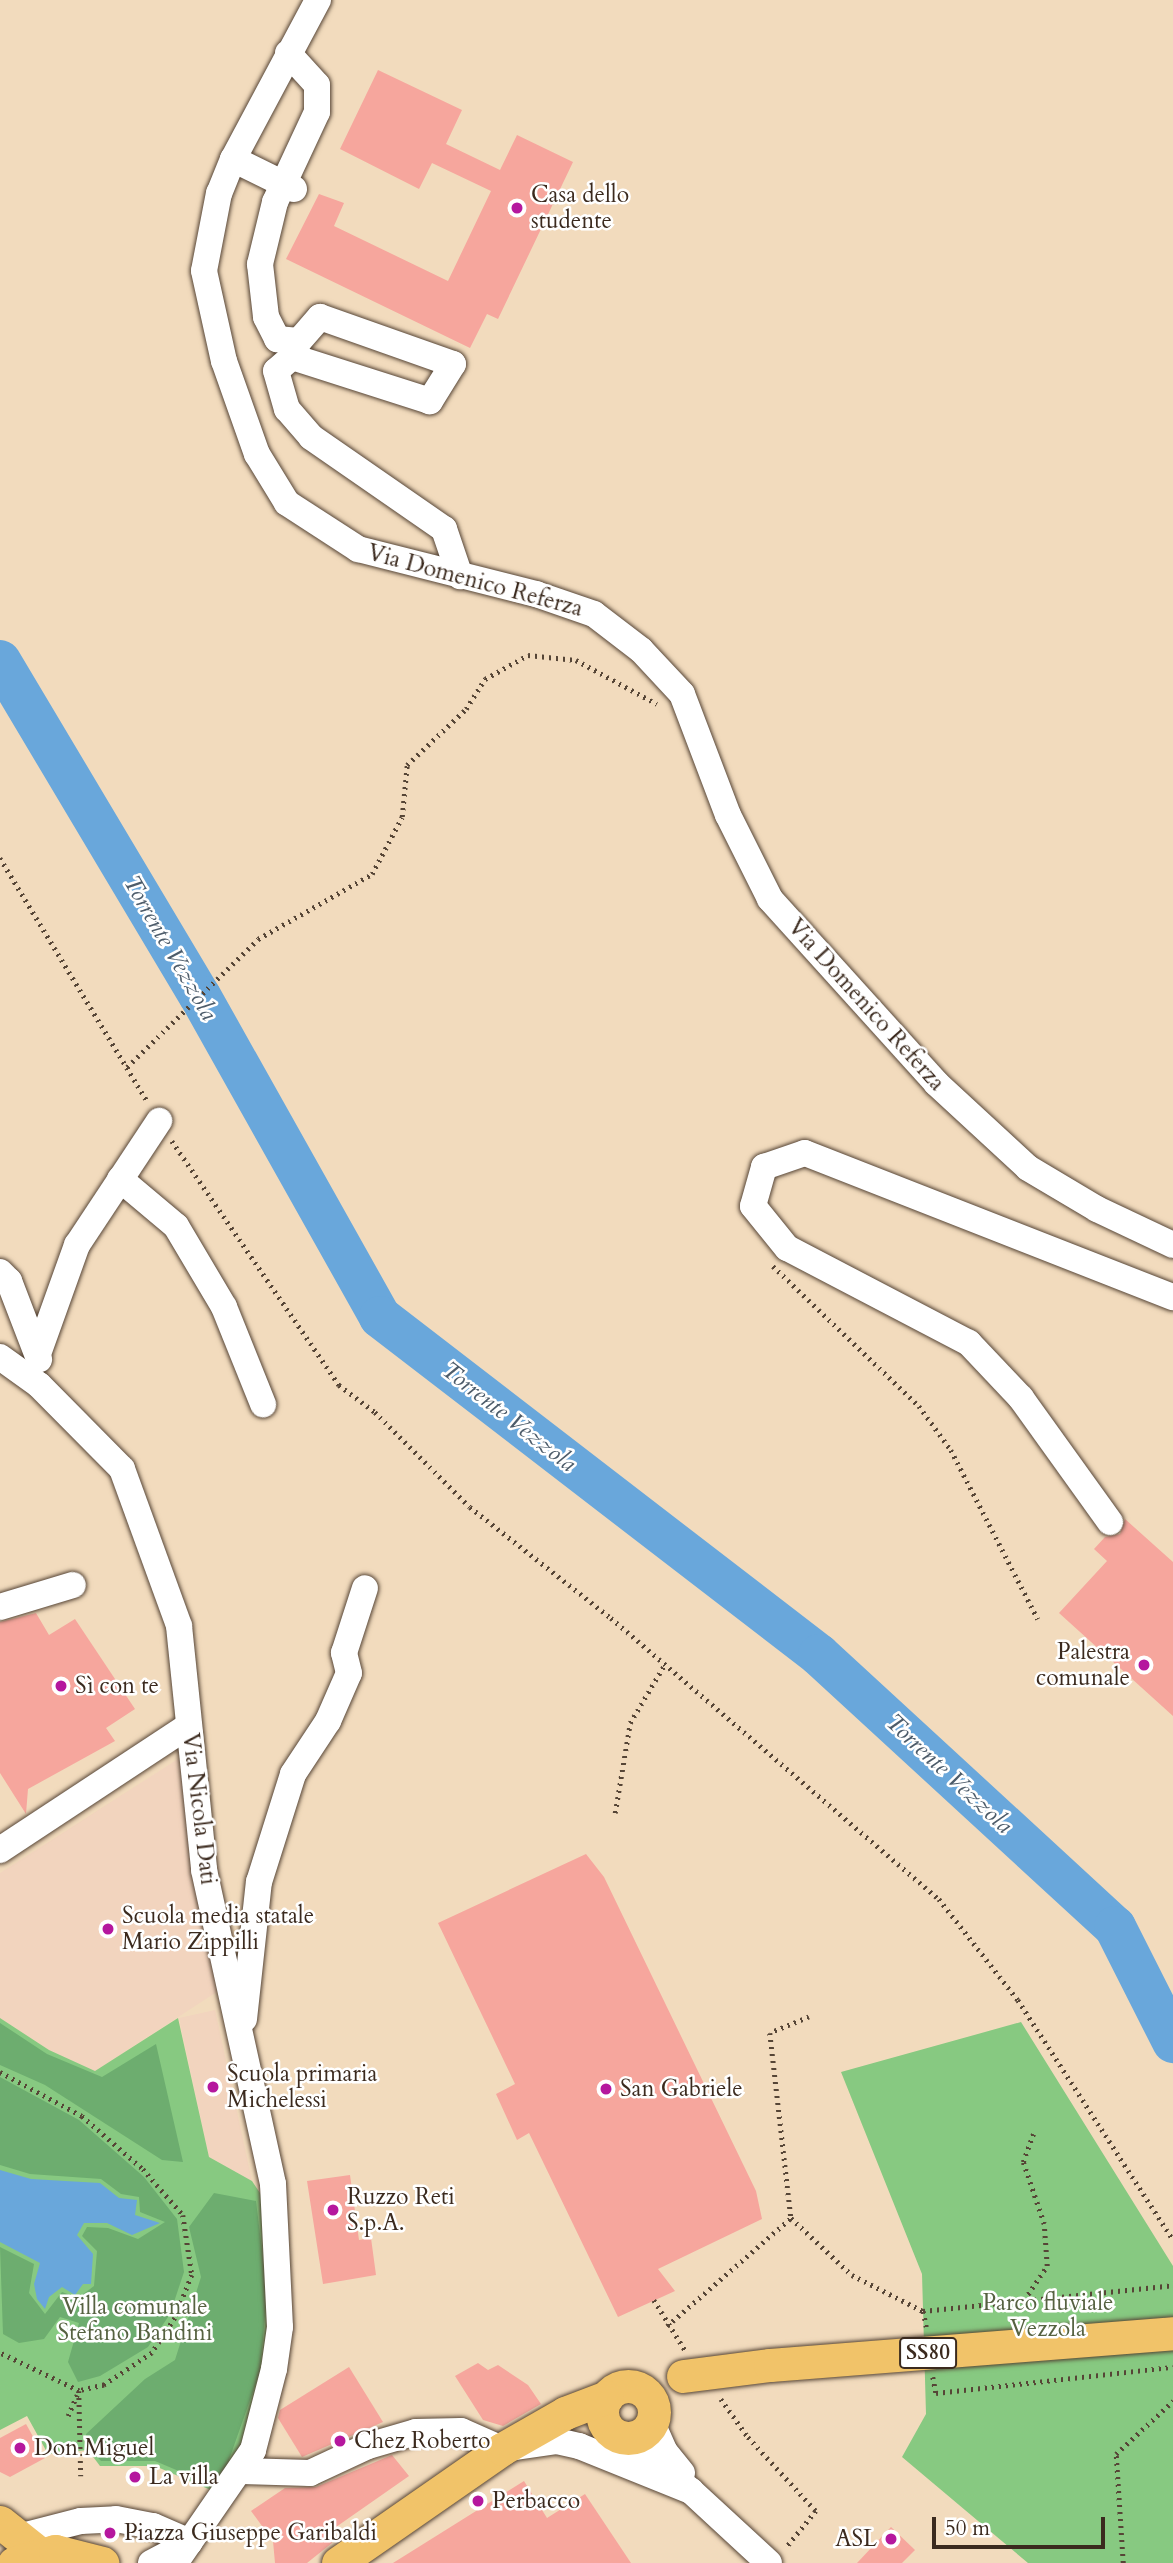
<!DOCTYPE html>
<meta charset="utf-8">
<style>
body{margin:0}
#map{position:relative;width:1173px;height:2563px;overflow:hidden;background:#f2dbbd;font-family:Cardo,serif}
div>[style]{position:absolute}
[style*='--x']{left:calc(var(--x)*1px);top:calc(var(--y)*1px);width:calc(var(--w)*1px);rotate:calc(var(--a)*1deg)}
.built>*{inset:0;background:#f2d4be}
.green>*{inset:0;background:#87c981}
.forest>*{inset:0;background:#6dad6f}
.water>*{inset:0;background:#69a7db}
.river>*{height:42px;margin:-21px;padding:0 21px;transform-origin:21px;border-radius:21px;background:#69a7db}
.building>*{inset:0;background:#f6a69d}
.path>*{height:4.5px;margin-top:-2.25px;transform-origin:0;background:repeating-linear-gradient(90deg,#564536 0 2px,transparent 0 7px)}
.roads{filter:drop-shadow(0 0 2px #564536) drop-shadow(0 0 2px #564536)}
.minor>*{height:26px;margin:-13px;padding:0 13px;transform-origin:13px;border-radius:13px;background:#fff}
.major>*{height:33px;margin:-16.5px;padding:0 16.5px;transform-origin:16.5px;border-radius:16.5px;background:#f1c369}
.major>.ring{margin:-16.5px;padding:0;box-sizing:content-box;background:none;border:33px solid #f1c369;border-radius:50%}
.bridges{filter:drop-shadow(0 0 2px #564536) drop-shadow(0 0 2px #564536)}
.major-bridge>*{height:33px;margin:-16.5px;padding:0 16.5px;transform-origin:16.5px;border-radius:16.5px;background:#f1c369}
.dots>*{width:19px;height:19px;translate:-50% -50%;box-sizing:border-box;border:4px solid #fff;border-radius:50%}
span{translate:-50% -50%;white-space:nowrap;text-align:center;line-height:1.15;-webkit-text-stroke:5px #fff;paint-order:stroke}
.shield-label span{padding:2px 5px;background:#fff;border:2px solid;border-radius:5px;-webkit-text-stroke-width:0}
.shield-label{font-size:21px;color:#3b2a1e;font-weight:700}
.poi-label{font-size:23px;color:#3b2a1e}
.left{translate:0 -50%;text-align:left}
.right{translate:-100% -50%;text-align:right}
.street-label{font-size:23px;color:#3b2a1e}
.park-label{font-size:23px;color:#566241}
.water-label{font-size:24px;color:#4d5c6a;font-style:italic}
.scale{position:absolute;left:932px;top:2517px;width:173px;height:32px;box-sizing:border-box;border:4px solid #3b2a1e;border-top:0;padding-left:9px;font-size:21px;line-height:24px;white-space:nowrap;color:#3b2a1e;-webkit-text-stroke:5px #fff;paint-order:stroke}
</style>
<div id="map">
<div class="built">
<div style="clip-path:polygon(192px 1750px,229px 1984px,95px 2071px,49px 2050px,0 2018px,0 1873px)"></div>
<div style="clip-path:polygon(215px 2010px,252px 2181px,209px 2157px,179px 2018px)"></div>
</div>
<div class="green">
<div style="clip-path:polygon(0 2018px,49px 2050px,95px 2071px,178px 2018px,209px 2157px,252px 2181px,264px 2199px,272px 2301px,264px 2374px,234px 2467px,220px 2494px,155px 2466px,100px 2466px,88px 2450px,48px 2454px,27px 2416px,0 2430px)"></div>
<div style="clip-path:polygon(1021px 2022px,1173px 2266px,1173px 2563px,1028px 2563px,902px 2457px,926px 2414px,922px 2274px,841px 2072px)"></div>
</div>
<div class="forest">
<div style="clip-path:polygon(0 2023px,47px 2054px,102px 2077px,156px 2044px,183px 2162px,162px 2160px,45px 2085px,0 2065px)"></div>
<div style="clip-path:polygon(0 2077px,79px 2120px,144px 2177px,177px 2219px,184px 2272px,170px 2314px,148px 2347px,100px 2376px,78px 2382px,68px 2362px,79px 2323px,60px 2317px,44px 2339px,19px 2343px,3px 2334px,0 2247px,34px 2264px,29px 2293px,45px 2314px,62px 2292px,78px 2298px,94px 2286px,97px 2251px,82px 2236px,87px 2227px,108px 2228px,138px 2239px,165px 2222px,140px 2212px,139px 2197px,121px 2194px,101px 2179px,30px 2174px,0 2165px)"></div>
<div style="clip-path:polygon(214px 2193px,256px 2201px,267px 2292px,260px 2372px,219px 2488px,155px 2461px,101px 2461px,86px 2445px,86px 2434px,145px 2379px,175px 2360px,201px 2277px,189px 2227px)"></div>
</div>
<div class="water">
<div style="clip-path:polygon(0 2170px,31px 2179px,100px 2183px,119px 2198px,137px 2200px,135px 2215px,160px 2223px,132px 2235px,107px 2223px,84px 2223px,77px 2235px,93px 2254px,91px 2284px,83px 2284px,75px 2295px,62px 2287px,49px 2297px,45px 2309px,37px 2299px,34px 2284px,40px 2263px,0 2242px)"></div>
</div>
<div class="river">
<div style="--x:0;--y:661;--w:390;--a:59.2"></div>
<div style="--x:200;--y:996;--w:368;--a:60.7"></div>
<div style="--x:380;--y:1317;--w:554;--a:37.59"></div>
<div style="--x:819;--y:1655;--w:402;--a:42.6"></div>
<div style="--x:1115;--y:1927;--w:129;--a:63.2"></div>
</div>
<div class="building">
<div style="clip-path:polygon(378px 70px,462px 110px,446px 144px,500px 170px,517px 135px,573px 162px,498px 319px,487px 314px,470px 348px,286px 259px,319px 194px,344px 203px,334px 226px,448px 281px,491px 191px,432px 163px,419px 189px,340px 149px)"></div>
<div style="clip-path:polygon(1125px 1519px,1173px 1562px,1173px 1716px,1059px 1613px,1107px 1561px,1094px 1549px,1105px 1537px,1120px 1534px)"></div>
<div style="clip-path:polygon(36px 1613px,49px 1635px,75px 1619px,135px 1709px,106px 1728px,115px 1741px,28px 1789px,26px 1814px,0 1773px,0 1622px)"></div>
<div style="clip-path:polygon(586px 1854px,604px 1877px,756px 2191px,762px 2219px,658px 2269px,675px 2291px,618px 2317px,529px 2133px,517px 2140px,496px 2094px,515px 2084px,438px 1923px)"></div>
<div style="clip-path:polygon(350px 2175px,359px 2240px,371px 2238px,376px 2275px,323px 2284px,307px 2181px)"></div>
<div style="clip-path:polygon(478px 2363px,488px 2370px,498px 2365px,528px 2385px,541px 2404px,503px 2426px,483px 2420px,455px 2376px)"></div>
<div style="clip-path:polygon(349px 2367px,383px 2422px,302px 2457px,278px 2418px,280px 2410px)"></div>
<div style="clip-path:polygon(26px 2424px,45px 2458px,10px 2477px,0 2472px,0 2438px)"></div>
<div style="clip-path:polygon(392px 2455px,409px 2476px,326px 2534px,332px 2543px,307px 2563px,275px 2563px,273px 2541px,251px 2511px,285px 2488px,316px 2487px)"></div>
<div style="clip-path:polygon(524px 2481px,547px 2518px,585px 2494px,631px 2563px,393px 2563px)"></div>
<div style="clip-path:polygon(891px 2527px,915px 2550px,902px 2563px,857px 2563px)"></div>
</div>
<div class="path">
<div style="--x:0;--y:858;--w:284;--a:58.8"></div>
<div style="--x:127;--y:1067;--w:183;--a:-44.3"></div>
<div style="--x:258;--y:939;--w:131;--a:-29.7"></div>
<div style="--x:372;--y:874;--w:64;--a:-62.2"></div>
<div style="--x:402;--y:817;--w:52;--a:-84.5"></div>
<div style="--x:407;--y:765;--w:81;--a:-43.5"></div>
<div style="--x:466;--y:709;--w:36;--a:-58"></div>
<div style="--x:485;--y:679;--w:49;--a:-29.2"></div>
<div style="--x:528;--y:655;--w:48;--a:5.9"></div>
<div style="--x:576;--y:660;--w:92;--a:28.5"></div>
<div style="--x:172;--y:1141;--w:296;--a:55.6"></div>
<div style="--x:339;--y:1385;--w:45;--a:36.9"></div>
<div style="--x:375;--y:1412;--w:134;--a:45"></div>
<div style="--x:470;--y:1507;--w:179;--a:38.2"></div>
<div style="--x:611;--y:1618;--w:432;--a:40.6"></div>
<div style="--x:939;--y:1899;--w:128;--a:52"></div>
<div style="--x:1018;--y:2000;--w:286;--a:57.1"></div>
<div style="--x:773;--y:1266;--w:202;--a:43.8"></div>
<div style="--x:919;--y:1406;--w:54;--a:54"></div>
<div style="--x:951;--y:1450;--w:190;--a:62.8"></div>
<div style="--x:615;--y:1813;--w:91;--a:-80.5"></div>
<div style="--x:630;--y:1723;--w:69;--a:-59.3"></div>
<div style="--x:809;--y:2017;--w:42;--a:157.7"></div>
<div style="--x:770;--y:2033;--w:186;--a:83.5"></div>
<div style="--x:791;--y:2218;--w:83;--a:43.1"></div>
<div style="--x:852;--y:2275;--w:80;--a:26.9"></div>
<div style="--x:0;--y:2072;--w:93;--a:28.2"></div>
<div style="--x:82;--y:2116;--w:81;--a:41"></div>
<div style="--x:143;--y:2169;--w:61;--a:49"></div>
<div style="--x:183;--y:2215;--w:61;--a:81.5"></div>
<div style="--x:192;--y:2275;--w:46;--a:111.6"></div>
<div style="--x:175;--y:2318;--w:42;--a:123.3"></div>
<div style="--x:152;--y:2353;--w:58;--a:146.3"></div>
<div style="--x:104;--y:2385;--w:26;--a:167"></div>
<div style="--x:79;--y:2391;--w:88;--a:-154.3"></div>
<div style="--x:654;--y:2300;--w:59;--a:58.2"></div>
<div style="--x:1024;--y:2300;--w:41;--a:-55.9"></div>
<div style="--x:1047;--y:2266;--w:42;--a:-94.1"></div>
<div style="--x:1044;--y:2224;--w:65;--a:-108.7"></div>
<div style="--x:1023;--y:2162;--w:30;--a:-70"></div>
<div style="--x:667;--y:2326;--w:164;--a:-41.1"></div>
<div style="--x:926;--y:2327;--w:16;--a:-101"></div>
<div style="--x:923;--y:2311;--w:251;--a:-5.9"></div>
<div style="--x:933;--y:2377;--w:16;--a:79"></div>
<div style="--x:936;--y:2393;--w:238;--a:-6.3"></div>
<div style="--x:79;--y:2391;--w:85;--a:88.7"></div>
<div style="--x:721;--y:2399;--w:47;--a:54.6"></div>
<div style="--x:748;--y:2437;--w:100;--a:47.4"></div>
<div style="--x:816;--y:2511;--w:48;--a:129"></div>
<div style="--x:68;--y:2416;--w:23;--a:-67"></div>
<div style="--x:1123;--y:2563;--w:109;--a:-93.7"></div>
<div style="--x:1116;--y:2454;--w:78;--a:-42.9"></div>
</div>
<div class="roads">
<div class="minor">
<div style="--x:318;--y:0;--w:180;--a:118.1"></div>
<div style="--x:233;--y:159;--w:37;--a:112"></div>
<div style="--x:219;--y:193;--w:79;--a:100.9"></div>
<div style="--x:204;--y:271;--w:92;--a:77.5"></div>
<div style="--x:224;--y:361;--w:99;--a:70.5"></div>
<div style="--x:257;--y:454;--w:57;--a:58.5"></div>
<div style="--x:287;--y:503;--w:85;--a:32.9"></div>
<div style="--x:358;--y:549;--w:184;--a:14.2"></div>
<div style="--x:536;--y:594;--w:61;--a:19"></div>
<div style="--x:594;--y:614;--w:59;--a:37.5"></div>
<div style="--x:641;--y:650;--w:60;--a:47"></div>
<div style="--x:682;--y:694;--w:129;--a:69.2"></div>
<div style="--x:728;--y:815;--w:94;--a:63.4"></div>
<div style="--x:770;--y:899;--w:248;--a:47.9"></div>
<div style="--x:936;--y:1083;--w:125;--a:42.7"></div>
<div style="--x:1028;--y:1168;--w:80;--a:30.7"></div>
<div style="--x:1097;--y:1209;--w:84;--a:25.3"></div>
<div style="--x:288;--y:53;--w:43;--a:47.8"></div>
<div style="--x:317;--y:85;--w:27;--a:90"></div>
<div style="--x:317;--y:112;--w:99;--a:115"></div>
<div style="--x:275;--y:202;--w:64;--a:103.6"></div>
<div style="--x:260;--y:264;--w:53;--a:83.5"></div>
<div style="--x:266;--y:317;--w:25;--a:63"></div>
<div style="--x:277;--y:339;--w:22;--a:5"></div>
<div style="--x:299;--y:341;--w:32;--a:-49"></div>
<div style="--x:320;--y:317;--w:141;--a:19.5"></div>
<div style="--x:453;--y:364;--w:44;--a:121.9"></div>
<div style="--x:430;--y:401;--w:145;--a:-162.3"></div>
<div style="--x:292;--y:357;--w:21;--a:139"></div>
<div style="--x:276;--y:371;--w:40;--a:74"></div>
<div style="--x:287;--y:409;--w:37;--a:49"></div>
<div style="--x:311;--y:437;--w:162;--a:34.7"></div>
<div style="--x:444;--y:529;--w:50;--a:71.2"></div>
<div style="--x:233;--y:159;--w:68;--a:26.2"></div>
<div style="--x:120;--y:1179;--w:73;--a:40"></div>
<div style="--x:176;--y:1226;--w:94;--a:59.3"></div>
<div style="--x:224;--y:1307;--w:105;--a:68.1"></div>
<div style="--x:0;--y:1272;--w:13;--a:45"></div>
<div style="--x:9;--y:1281;--w:84;--a:69"></div>
<div style="--x:39;--y:1351;--w:113;--a:-70.3"></div>
<div style="--x:77;--y:1245;--w:149;--a:-56.5"></div>
<div style="--x:0;--y:1357;--w:48;--a:35.7"></div>
<div style="--x:39;--y:1385;--w:118;--a:45.3"></div>
<div style="--x:122;--y:1469;--w:167;--a:70"></div>
<div style="--x:179;--y:1626;--w:245;--a:84.1"></div>
<div style="--x:204;--y:1870;--w:321;--a:77.6"></div>
<div style="--x:273;--y:2184;--w:143;--a:87.2"></div>
<div style="--x:280;--y:2327;--w:42;--a:98.1"></div>
<div style="--x:274;--y:2369;--w:84;--a:104.5"></div>
<div style="--x:253;--y:2450;--w:137;--a:124.6"></div>
<div style="--x:1110;--y:1522;--w:153;--a:-125.7"></div>
<div style="--x:1021;--y:1398;--w:76;--a:-133.4"></div>
<div style="--x:969;--y:1343;--w:205;--a:-152.4"></div>
<div style="--x:787;--y:1248;--w:54;--a:-129"></div>
<div style="--x:753;--y:1206;--w:41;--a:-74.2"></div>
<div style="--x:764;--y:1167;--w:43;--a:-18.9"></div>
<div style="--x:805;--y:1153;--w:395;--a:21.4"></div>
<div style="--x:0;--y:1607;--w:76;--a:-16.8"></div>
<div style="--x:0;--y:1850;--w:225;--a:-33.4"></div>
<div style="--x:244;--y:2019;--w:138;--a:-83.8"></div>
<div style="--x:259;--y:1882;--w:113;--a:-72.5"></div>
<div style="--x:293;--y:1774;--w:64;--a:-56.6"></div>
<div style="--x:328;--y:1721;--w:52;--a:-66.4"></div>
<div style="--x:349;--y:1673;--w:21;--a:-104"></div>
<div style="--x:344;--y:1653;--w:68;--a:-72.1"></div>
<div style="--x:652;--y:2423;--w:32;--a:66"></div>
<div style="--x:665;--y:2452;--w:27;--a:51"></div>
<div style="--x:623;--y:2438;--w:86;--a:37.9"></div>
<div style="--x:691;--y:2491;--w:106;--a:42.7"></div>
<div style="--x:242;--y:2471;--w:68;--a:1.7"></div>
<div style="--x:310;--y:2473;--w:64;--a:-25"></div>
<div style="--x:368;--y:2446;--w:50;--a:-16.3"></div>
<div style="--x:416;--y:2432;--w:45;--a:-1.3"></div>
<div style="--x:461;--y:2431;--w:45;--a:23.7"></div>
<div style="--x:502;--y:2449;--w:56;--a:-8.3"></div>
<div style="--x:557;--y:2441;--w:23;--a:13"></div>
<div style="--x:579;--y:2446;--w:121;--a:21.9"></div>
<div style="--x:18;--y:2537;--w:65;--a:-14.3"></div>
<div style="--x:81;--y:2521;--w:35;--a:-3"></div>
<div style="--x:116;--y:2519;--w:38;--a:11"></div>
<div style="--x:153;--y:2526;--w:40;--a:23.4"></div>
<div style="--x:151;--y:2563;--w:43;--a:-27.8"></div>
</div>
<div class="major">
<div class="ring" style="left:602px;top:2386px;width:19px;height:19px"></div>
<div style="--x:0;--y:2522;--w:50;--a:38.5"></div>
<div style="--x:14;--y:2563;--w:43;--a:-16.3"></div>
<div style="--x:55;--y:2551;--w:49;--a:14.3"></div>
<div style="--x:338;--y:2563;--w:200;--a:-34.8"></div>
<div style="--x:502;--y:2449;--w:73;--a:-29.7"></div>
<div style="--x:565;--y:2413;--w:45;--a:-20.9"></div>
</div>
</div>
<div class="bridges">
<div class="major-bridge">
<div style="--x:683;--y:2376;--w:88;--a:-7.2"></div>
<div style="--x:770;--y:2365;--w:404;--a:-4.5"></div>
</div>
</div>
<div class="dots">
<div style="left:517px;top:208px;background:#b5179e"></div>
<div style="left:1144px;top:1665px;background:#b5179e"></div>
<div style="left:61px;top:1686px;background:#b5179e"></div>
<div style="left:108px;top:1929px;background:#b5179e"></div>
<div style="left:213px;top:2087px;background:#b5179e"></div>
<div style="left:606px;top:2089px;background:#b5179e"></div>
<div style="left:333px;top:2210px;background:#b5179e"></div>
<div style="left:340px;top:2441px;background:#b5179e"></div>
<div style="left:20px;top:2448px;background:#b5179e"></div>
<div style="left:135px;top:2477px;background:#b5179e"></div>
<div style="left:478px;top:2501px;background:#b5179e"></div>
<div style="left:110px;top:2533px;background:#b5179e"></div>
<div style="left:891px;top:2539px;background:#b5179e"></div>
</div>
<div class="shield-label">
<span style="left:928px;top:2353px">SS80</span>
</div>
<div class="poi-label">
<span class="left" style="left:531px;top:208px">Casa dello<br>studente</span>
<span class="right" style="left:1130px;top:1665px">Palestra<br>comunale</span>
<span class="left" style="left:75px;top:1686px">Sì con te</span>
<span class="left" style="left:122px;top:1929px">Scuola media statale<br>Mario Zippilli</span>
<span class="left" style="left:227px;top:2087px">Scuola primaria<br>Michelessi</span>
<span class="left" style="left:620px;top:2089px">San Gabriele</span>
<span class="left" style="left:347px;top:2210px">Ruzzo Reti<br>S.p.A.</span>
<span class="left" style="left:354px;top:2441px">Chez Roberto</span>
<span class="left" style="left:34px;top:2448px">Don Miguel</span>
<span class="left" style="left:149px;top:2477px">La villa</span>
<span class="left" style="left:492px;top:2501px">Perbacco</span>
<span class="left" style="left:124px;top:2533px">Piazza Giuseppe Garibaldi</span>
<span class="right" style="left:877px;top:2539px">ASL</span>
</div>
<div class="street-label">
<span style="left:475px;top:581px;rotate:15deg">Via Domenico Referza</span>
<span style="left:866px;top:1005px;rotate:48deg">Via Domenico Referza</span>
<span style="left:199px;top:1809px;rotate:83deg">Via Nicola Dati</span>
</div>
<div class="park-label">
<span style="left:1048px;top:2316px">Parco fluviale<br>Vezzola</span>
<span style="left:135px;top:2320px">Villa comunale<br>Stefano Bandini</span>
</div>
<div class="water-label">
<span style="left:170px;top:948px;rotate:60deg">Torrente Vezzola</span>
<span style="left:509px;top:1417px;rotate:38deg">Torrente Vezzola</span>
<span style="left:949px;top:1774px;rotate:43deg">Torrente Vezzola</span>
</div>
<div class="scale">50 m</div>
</div>
